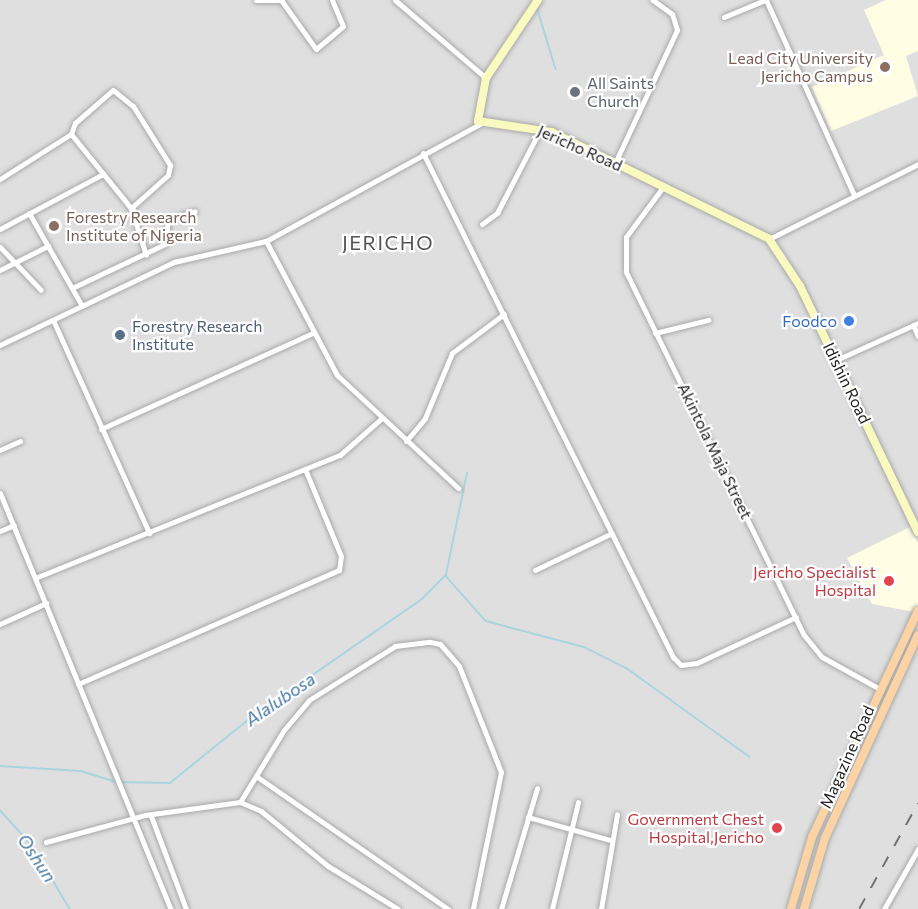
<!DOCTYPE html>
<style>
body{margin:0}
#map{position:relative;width:918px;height:909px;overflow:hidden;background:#f2efe9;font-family:Commissioner,sans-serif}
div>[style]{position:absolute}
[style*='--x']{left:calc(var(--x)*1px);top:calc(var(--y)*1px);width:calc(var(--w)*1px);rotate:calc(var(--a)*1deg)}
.residential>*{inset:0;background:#e0dfdf;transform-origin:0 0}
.education>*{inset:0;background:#fffee5}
.stream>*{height:1.5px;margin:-0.75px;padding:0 0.75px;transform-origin:0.75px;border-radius:0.75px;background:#aad5df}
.roads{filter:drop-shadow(0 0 2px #a9a9a9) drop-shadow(0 0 2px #a9a9a9)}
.street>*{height:5px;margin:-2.5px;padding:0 2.5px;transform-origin:2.5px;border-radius:2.5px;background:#fff}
.secondary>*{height:8px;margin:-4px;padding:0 4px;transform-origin:4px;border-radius:4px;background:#f9fabf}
.primary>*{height:8px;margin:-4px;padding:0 4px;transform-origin:4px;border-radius:4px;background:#fcd3a4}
.rail>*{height:1.5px;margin-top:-0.75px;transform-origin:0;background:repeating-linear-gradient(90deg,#707070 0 12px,transparent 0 24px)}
.dots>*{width:16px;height:16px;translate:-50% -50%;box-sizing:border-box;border:3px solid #fff;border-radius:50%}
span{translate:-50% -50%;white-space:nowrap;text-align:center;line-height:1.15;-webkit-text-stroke:4.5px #fff;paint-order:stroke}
.education-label{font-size:16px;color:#785e54}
.right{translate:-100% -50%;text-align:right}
.left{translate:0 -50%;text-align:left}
.worship-label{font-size:16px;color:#5b616d}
.street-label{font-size:16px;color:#222}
.shop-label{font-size:16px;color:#366cbe}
.service-label{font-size:16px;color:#4e5e75}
.health-label{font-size:16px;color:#be3a42}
.water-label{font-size:18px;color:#4778a3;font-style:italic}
.quarter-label{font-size:20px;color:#555;letter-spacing:1.5px}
</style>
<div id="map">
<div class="residential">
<div style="left:0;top:0;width:918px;height:909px"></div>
</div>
<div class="education">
<div style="clip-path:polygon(886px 0,918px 0,918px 51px,906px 56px,918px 96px,831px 131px,812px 87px,884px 55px,864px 10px)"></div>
<div style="clip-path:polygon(910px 527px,918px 543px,918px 607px,915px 612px,872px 604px,847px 558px)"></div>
</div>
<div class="stream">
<div style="--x:537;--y:7;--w:65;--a:73"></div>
<div style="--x:446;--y:576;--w:60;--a:48.4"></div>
<div style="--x:486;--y:621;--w:101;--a:14.9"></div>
<div style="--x:584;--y:647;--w:49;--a:26.6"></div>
<div style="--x:628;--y:669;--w:150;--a:35.8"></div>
<div style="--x:0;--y:766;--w:81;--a:3.5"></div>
<div style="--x:81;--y:771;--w:37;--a:17"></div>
<div style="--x:121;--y:782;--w:49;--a:1.2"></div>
<div style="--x:170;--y:783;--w:100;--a:-38.9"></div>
<div style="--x:248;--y:720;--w:212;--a:-34.8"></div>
<div style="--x:422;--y:599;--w:34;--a:-45"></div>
<div style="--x:446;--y:575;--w:104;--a:-78.4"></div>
<div style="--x:0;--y:810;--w:47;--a:47.6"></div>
<div style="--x:32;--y:845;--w:74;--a:59.3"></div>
</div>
<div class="roads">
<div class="street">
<div style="--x:256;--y:0;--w:26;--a:0"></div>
<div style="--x:281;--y:0;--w:60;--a:54.5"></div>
<div style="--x:316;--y:49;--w:35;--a:-40"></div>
<div style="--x:343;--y:26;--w:28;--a:-113"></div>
<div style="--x:395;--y:0;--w:120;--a:40.6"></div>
<div style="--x:766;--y:0;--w:212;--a:65.7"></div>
<div style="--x:724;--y:17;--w:44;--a:-22.5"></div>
<div style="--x:71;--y:134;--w:95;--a:51"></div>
<div style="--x:131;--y:208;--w:49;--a:72.3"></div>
<div style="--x:423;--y:153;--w:563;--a:63.62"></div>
<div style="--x:673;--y:657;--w:11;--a:45"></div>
<div style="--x:681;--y:665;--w:16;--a:-7"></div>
<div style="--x:697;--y:663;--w:109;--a:-24.9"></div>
<div style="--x:615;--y:163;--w:147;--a:-65"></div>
<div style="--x:677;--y:30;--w:17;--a:-107"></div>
<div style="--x:672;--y:14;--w:24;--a:-144"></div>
<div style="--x:0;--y:179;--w:84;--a:-32.4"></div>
<div style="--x:71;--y:134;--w:12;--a:-70"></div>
<div style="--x:75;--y:123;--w:50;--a:-41"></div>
<div style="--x:113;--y:90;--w:26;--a:39"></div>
<div style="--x:133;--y:106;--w:70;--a:57.9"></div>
<div style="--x:170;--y:165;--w:10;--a:101"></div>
<div style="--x:168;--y:175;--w:50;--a:138.3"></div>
<div style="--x:663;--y:187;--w:62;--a:126.5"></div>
<div style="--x:626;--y:237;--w:35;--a:90"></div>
<div style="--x:626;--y:272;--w:404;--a:63.9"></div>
<div style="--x:804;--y:635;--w:28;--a:51"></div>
<div style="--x:822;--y:657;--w:64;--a:29"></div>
<div style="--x:29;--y:213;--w:107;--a:60.3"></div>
<div style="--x:482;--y:224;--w:19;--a:-36"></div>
<div style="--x:497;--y:213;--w:93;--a:-62.6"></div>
<div style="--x:0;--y:229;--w:117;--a:-28.1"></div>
<div style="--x:769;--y:239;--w:167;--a:-26.7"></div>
<div style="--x:266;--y:241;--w:152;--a:62.1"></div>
<div style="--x:337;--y:375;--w:166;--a:43"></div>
<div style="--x:0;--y:247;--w:59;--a:46.4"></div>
<div style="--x:0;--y:270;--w:54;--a:-26.6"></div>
<div style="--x:72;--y:288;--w:103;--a:-25.3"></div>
<div style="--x:165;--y:244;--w:24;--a:-83"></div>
<div style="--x:168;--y:220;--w:28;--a:-18"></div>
<div style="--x:53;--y:320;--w:234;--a:65.7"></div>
<div style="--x:913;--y:325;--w:12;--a:66"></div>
<div style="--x:655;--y:333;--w:55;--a:-13.8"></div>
<div style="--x:0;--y:345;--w:193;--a:-25.5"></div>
<div style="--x:174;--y:262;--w:94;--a:-12.9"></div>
<div style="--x:266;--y:241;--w:244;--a:-28.7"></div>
<div style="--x:836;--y:360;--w:90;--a:-24.3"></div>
<div style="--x:101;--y:429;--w:233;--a:-24.4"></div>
<div style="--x:406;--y:441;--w:30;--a:-50"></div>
<div style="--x:425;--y:418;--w:70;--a:-67.4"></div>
<div style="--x:452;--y:353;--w:65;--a:-36.9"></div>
<div style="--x:0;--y:450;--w:22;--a:-24"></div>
<div style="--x:0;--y:493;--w:450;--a:67.7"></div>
<div style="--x:0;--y:531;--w:15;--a:-23"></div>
<div style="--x:535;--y:570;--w:85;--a:-25.7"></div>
<div style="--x:35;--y:578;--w:329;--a:-22"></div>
<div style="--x:340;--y:455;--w:56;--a:-41.4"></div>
<div style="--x:0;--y:624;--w:51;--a:-24.5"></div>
<div style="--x:78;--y:684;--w:285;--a:-23.6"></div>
<div style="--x:339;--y:570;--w:14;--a:-82"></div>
<div style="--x:341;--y:556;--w:94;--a:-112.5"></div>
<div style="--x:256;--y:776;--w:234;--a:34.7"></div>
<div style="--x:240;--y:802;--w:23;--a:23"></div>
<div style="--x:261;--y:811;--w:87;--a:39.4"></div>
<div style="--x:328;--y:866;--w:82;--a:31.6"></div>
<div style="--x:151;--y:816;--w:99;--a:69.4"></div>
<div style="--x:528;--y:817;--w:85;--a:15.7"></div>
<div style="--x:46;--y:842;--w:103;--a:-15.3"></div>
<div style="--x:145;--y:815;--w:96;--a:-7.8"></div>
<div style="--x:240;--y:802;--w:84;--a:-58.6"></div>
<div style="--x:284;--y:730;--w:39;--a:-50"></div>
<div style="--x:309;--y:700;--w:102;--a:-32.1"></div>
<div style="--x:395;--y:646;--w:35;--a:-7"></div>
<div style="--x:430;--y:642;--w:10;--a:11"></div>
<div style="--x:440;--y:644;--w:29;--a:49"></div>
<div style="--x:459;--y:666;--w:114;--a:68.4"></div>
<div style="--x:501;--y:772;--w:140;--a:101.6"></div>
<div style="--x:501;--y:909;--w:126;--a:-73.4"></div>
<div style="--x:552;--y:909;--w:110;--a:-76.3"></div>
<div style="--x:601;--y:909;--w:96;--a:-80.4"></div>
<div style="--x:884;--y:909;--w:69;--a:-60.5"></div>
</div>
<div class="secondary">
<div style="--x:538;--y:0;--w:94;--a:123.7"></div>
<div style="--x:486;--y:78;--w:44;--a:100.5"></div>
<div style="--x:478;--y:121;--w:75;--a:8.5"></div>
<div style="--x:552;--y:132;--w:242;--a:26.2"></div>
<div style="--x:769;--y:239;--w:56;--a:56.6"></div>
<div style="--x:800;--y:286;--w:273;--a:64.4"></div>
</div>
<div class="primary">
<div style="--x:791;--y:909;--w:75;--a:-73.7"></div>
<div style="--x:812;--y:837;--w:250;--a:-64.9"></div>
<div style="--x:804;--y:909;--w:74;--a:-73.5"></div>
<div style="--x:825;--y:838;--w:223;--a:-65.4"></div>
</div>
</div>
<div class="rail">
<div style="--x:859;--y:909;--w:121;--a:-60.9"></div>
</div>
<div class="dots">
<div style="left:885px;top:67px;background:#8d6e63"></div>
<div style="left:575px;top:92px;background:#6b7280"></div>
<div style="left:54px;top:226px;background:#8d6e63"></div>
<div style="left:849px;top:321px;background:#3f7fe0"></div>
<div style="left:120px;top:335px;background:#5c6f8a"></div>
<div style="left:889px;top:581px;background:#e0444e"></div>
<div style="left:777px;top:828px;background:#e0444e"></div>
</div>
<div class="education-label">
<span class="right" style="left:873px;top:67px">Lead City University<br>Jericho Campus</span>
<span class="left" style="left:66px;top:226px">Forestry Research<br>Institute of Nigeria</span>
</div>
<div class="worship-label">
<span class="left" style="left:587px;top:92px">All Saints<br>Church</span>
</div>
<div class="street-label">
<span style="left:580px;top:148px;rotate:24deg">Jericho Road</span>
<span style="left:847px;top:383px;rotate:64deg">Idishin Road</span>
<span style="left:715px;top:451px;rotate:64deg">Akintola Maja Street</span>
<span style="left:847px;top:757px;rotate:-66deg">Magazine Road</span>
</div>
<div class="shop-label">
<span class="right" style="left:837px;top:321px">Foodco</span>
</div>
<div class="service-label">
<span class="left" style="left:132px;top:335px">Forestry Research<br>Institute</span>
</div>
<div class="health-label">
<span class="right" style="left:876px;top:581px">Jericho Specialist<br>Hospital</span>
<span class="right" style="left:764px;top:828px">Government Chest<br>Hospital,Jericho</span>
</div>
<div class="water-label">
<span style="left:280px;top:699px;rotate:-34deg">Alalubosa</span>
<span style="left:37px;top:858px;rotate:56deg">Oshun</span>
</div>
<div class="quarter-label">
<span style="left:388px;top:242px">JERICHO</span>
</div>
</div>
